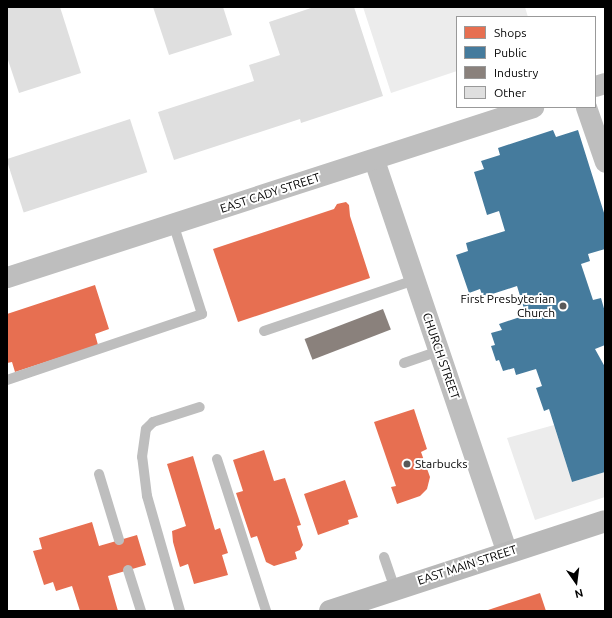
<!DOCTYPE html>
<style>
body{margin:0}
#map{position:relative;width:612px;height:618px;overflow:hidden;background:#fff;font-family:Ubuntu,sans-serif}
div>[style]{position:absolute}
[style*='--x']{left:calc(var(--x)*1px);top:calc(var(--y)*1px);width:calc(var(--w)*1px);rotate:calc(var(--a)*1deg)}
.green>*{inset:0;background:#ececec}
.shops>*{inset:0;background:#e76f51}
.public>*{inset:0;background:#457b9d}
.industry>*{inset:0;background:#8a817c;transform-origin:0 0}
.building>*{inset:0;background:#dfdfdf;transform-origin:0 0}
.lane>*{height:10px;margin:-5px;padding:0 5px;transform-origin:5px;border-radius:5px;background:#bebebe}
.street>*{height:21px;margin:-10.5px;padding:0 10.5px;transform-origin:10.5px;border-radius:10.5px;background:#bebebe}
.secondary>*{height:22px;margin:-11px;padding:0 11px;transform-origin:11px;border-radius:11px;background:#b8b8b8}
.dots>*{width:11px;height:11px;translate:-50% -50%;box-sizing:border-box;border:2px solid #fff;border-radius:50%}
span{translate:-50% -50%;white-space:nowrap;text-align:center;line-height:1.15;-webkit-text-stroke:4px #fff;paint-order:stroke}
.street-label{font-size:12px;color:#000}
.poi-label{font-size:12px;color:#000}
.right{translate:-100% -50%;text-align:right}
.left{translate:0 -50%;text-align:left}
.frame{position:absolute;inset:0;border:8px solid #000;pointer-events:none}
.legend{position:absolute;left:456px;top:16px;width:140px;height:92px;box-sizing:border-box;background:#fff;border:1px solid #999;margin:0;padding:5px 7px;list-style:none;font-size:12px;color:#000}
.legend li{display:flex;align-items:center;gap:8px;height:20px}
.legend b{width:20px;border:1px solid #999}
.north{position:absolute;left:556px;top:562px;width:40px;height:40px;-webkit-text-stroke:3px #fff;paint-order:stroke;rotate:166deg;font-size:11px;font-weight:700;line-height:16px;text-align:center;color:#000}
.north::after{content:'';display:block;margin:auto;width:14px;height:18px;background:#000;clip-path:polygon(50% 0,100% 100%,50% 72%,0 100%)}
</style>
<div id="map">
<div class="green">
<div style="clip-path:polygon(363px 7px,525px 7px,528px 17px,457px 17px,457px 71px,391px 93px)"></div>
<div style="clip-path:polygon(554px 425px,572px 482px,605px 472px,605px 497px,535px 520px,507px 438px)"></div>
</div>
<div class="shops">
<div style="clip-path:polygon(346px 202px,349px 205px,350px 216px,370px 278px,238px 322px,213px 249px,334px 209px,337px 204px)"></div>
<div style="clip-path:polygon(95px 285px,109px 329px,95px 334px,98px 345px,15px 372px,12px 362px,7px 363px,7px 314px)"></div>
<div style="clip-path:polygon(414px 409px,427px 449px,421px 452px,430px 477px,427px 489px,420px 496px,397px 504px,391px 487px,396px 486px,374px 422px)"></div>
<div style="clip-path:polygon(264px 450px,274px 481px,285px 478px,301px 525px,297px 526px,303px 545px,300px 550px,295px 552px,297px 559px,274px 566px,266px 562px,257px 536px,251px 538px,236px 493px,243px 491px,233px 460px)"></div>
<div style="clip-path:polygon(193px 456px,215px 530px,220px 528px,228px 553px,222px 555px,228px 575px,194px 584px,188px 564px,180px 567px,173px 542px,172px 531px,186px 526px,167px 464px)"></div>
<div style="clip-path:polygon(345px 480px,358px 517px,348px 520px,349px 524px,318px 535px,304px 494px)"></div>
<div style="clip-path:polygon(92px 522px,99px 546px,137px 535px,146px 565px,108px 576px,118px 611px,80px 611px,72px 586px,56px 591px,53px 582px,44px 585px,33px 551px,42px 549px,39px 538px)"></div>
<div style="clip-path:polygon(540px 593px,546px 611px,485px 611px)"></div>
</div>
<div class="public">
<div style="clip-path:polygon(553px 130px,556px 137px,578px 130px,605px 216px,605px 249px,588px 254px,590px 261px,581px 264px,593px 300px,601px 298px,605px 312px,605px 345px,595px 349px,605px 367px,605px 472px,572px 482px,549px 409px,544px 411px,536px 388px,542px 386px,536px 369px,516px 375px,514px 368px,503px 371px,499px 360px,496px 361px,491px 346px,495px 345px,491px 333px,502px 330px,499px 324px,526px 315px,517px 286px,483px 297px,480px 289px,469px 293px,456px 255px,468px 251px,466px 243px,505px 231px,499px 211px,487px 215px,474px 172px,484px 169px,481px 161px,500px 155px,498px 148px)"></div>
</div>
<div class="industry">
<div style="left:383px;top:309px;width:22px;height:84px;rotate:69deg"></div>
</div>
<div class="building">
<div style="clip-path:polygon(7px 7px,60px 7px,81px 73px,19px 93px,7px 57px)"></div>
<div style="clip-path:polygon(153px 7px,223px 7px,232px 35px,169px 55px)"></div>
<div style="clip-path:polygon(314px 7px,354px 7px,383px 96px,301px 123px,300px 119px,174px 160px,158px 112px,254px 81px,249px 65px,280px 55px,269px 22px)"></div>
<div style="left:130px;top:119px;width:56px;height:130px;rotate:72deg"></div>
</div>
<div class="lane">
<div style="--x:264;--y:331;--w:159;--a:-18.7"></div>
<div style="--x:404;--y:363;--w:37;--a:-19"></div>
<div style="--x:7;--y:380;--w:206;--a:-18.7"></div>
<div style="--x:202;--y:314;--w:96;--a:-107.7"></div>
<div style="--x:217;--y:459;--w:160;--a:72.1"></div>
<div style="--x:99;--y:474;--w:69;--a:73.1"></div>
<div style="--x:384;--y:557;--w:34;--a:71"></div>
<div style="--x:128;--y:570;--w:43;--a:72.4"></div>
<div style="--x:180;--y:611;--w:120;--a:-106"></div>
<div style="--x:147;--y:496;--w:39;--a:-97"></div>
<div style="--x:142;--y:457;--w:28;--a:-82"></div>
<div style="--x:146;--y:429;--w:10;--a:-45"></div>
<div style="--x:153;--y:422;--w:49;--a:-17.7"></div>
</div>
<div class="street">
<div style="--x:595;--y:86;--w:10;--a:-17"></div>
<div style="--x:586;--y:107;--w:58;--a:70.9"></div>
<div style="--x:374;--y:160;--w:414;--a:71.3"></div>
<div style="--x:7;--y:277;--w:553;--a:-17.91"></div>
</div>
<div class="secondary">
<div style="--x:330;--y:611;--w:289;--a:-18.1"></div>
</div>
<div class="dots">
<div style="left:563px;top:306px;background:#595959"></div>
<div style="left:407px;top:464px;background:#595959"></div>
</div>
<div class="street-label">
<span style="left:270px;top:193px;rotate:-18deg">EAST CADY STREET</span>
<span style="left:441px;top:356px;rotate:71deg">CHURCH STREET</span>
<span style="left:467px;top:565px;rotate:-18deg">EAST MAIN STREET</span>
</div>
<div class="poi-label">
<span class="right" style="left:555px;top:306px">First Presbyterian<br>Church</span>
<span class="left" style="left:415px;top:464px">Starbucks</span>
</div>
<div class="frame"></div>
<ul class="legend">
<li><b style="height:11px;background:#e76f51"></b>Shops</li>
<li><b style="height:11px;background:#457b9d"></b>Public</li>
<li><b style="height:11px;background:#8a817c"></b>Industry</li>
<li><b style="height:11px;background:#dfdfdf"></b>Other</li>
</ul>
<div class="north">N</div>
</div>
